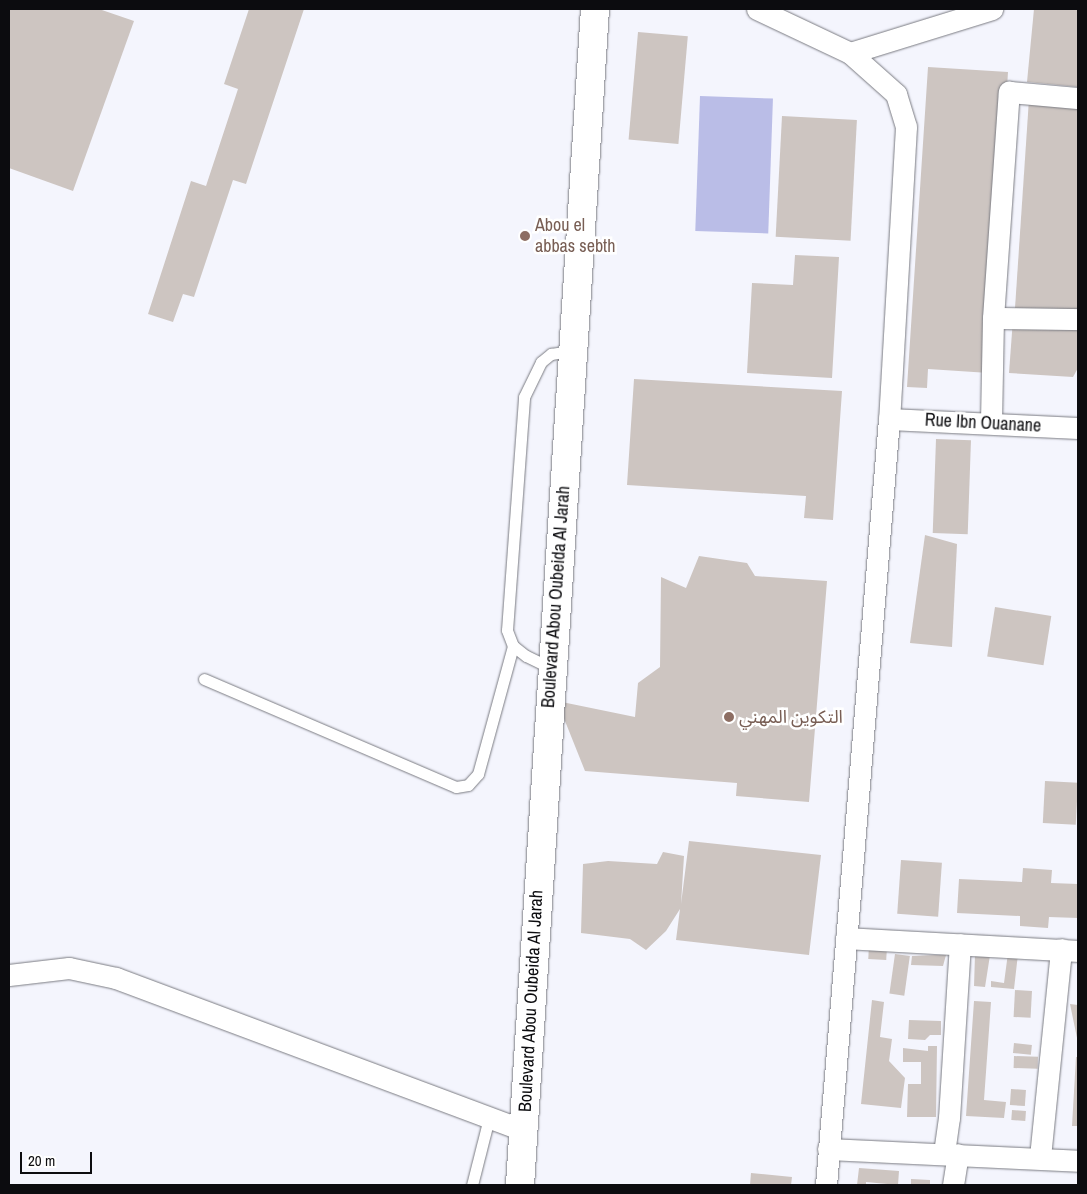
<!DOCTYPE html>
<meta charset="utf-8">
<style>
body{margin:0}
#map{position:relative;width:1087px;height:1194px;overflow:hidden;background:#f4f5fd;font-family:"Archivo Narrow","Noto Sans Arabic",sans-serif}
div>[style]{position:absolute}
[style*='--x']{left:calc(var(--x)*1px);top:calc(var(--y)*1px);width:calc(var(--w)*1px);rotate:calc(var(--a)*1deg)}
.green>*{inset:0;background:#babde7;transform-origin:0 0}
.building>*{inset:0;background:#cdc5c1;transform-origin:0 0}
.roads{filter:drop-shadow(0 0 1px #7a7b82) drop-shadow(0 0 1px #7a7b82)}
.lane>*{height:11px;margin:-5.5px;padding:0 5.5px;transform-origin:5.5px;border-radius:5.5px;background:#fff}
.street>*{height:21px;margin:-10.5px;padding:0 10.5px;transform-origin:10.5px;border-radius:10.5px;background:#fff}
.secondary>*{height:28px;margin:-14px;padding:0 14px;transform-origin:14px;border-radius:14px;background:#fff}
.dots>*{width:14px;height:14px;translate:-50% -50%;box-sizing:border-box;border:2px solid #fff;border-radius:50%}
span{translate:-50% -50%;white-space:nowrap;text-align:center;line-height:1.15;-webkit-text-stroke:5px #fff;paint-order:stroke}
.education-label{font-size:18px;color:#785e54}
.left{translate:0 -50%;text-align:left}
.street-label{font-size:18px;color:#0c0c0f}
.frame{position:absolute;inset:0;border:10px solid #0c0c0f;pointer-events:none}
.scale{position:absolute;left:20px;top:1152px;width:72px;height:22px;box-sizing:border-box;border:2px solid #0c0c0f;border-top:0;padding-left:6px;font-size:15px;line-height:18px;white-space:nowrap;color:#0c0c0f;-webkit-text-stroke:4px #fff;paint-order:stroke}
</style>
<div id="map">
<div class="green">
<div style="left:700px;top:96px;width:73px;height:135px;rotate:2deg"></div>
</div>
<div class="building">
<div style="clip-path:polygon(9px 9px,99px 9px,134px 21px,73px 191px,9px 168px)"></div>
<div style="clip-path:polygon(249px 9px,304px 9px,246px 184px,233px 180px,194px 297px,183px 294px,173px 322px,148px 314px,191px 181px,206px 186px,238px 89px,224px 84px)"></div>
<div style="clip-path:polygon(1034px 9px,1078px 9px,1078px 87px,1027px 82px)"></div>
<div style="left:638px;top:32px;width:50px;height:108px;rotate:5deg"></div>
<div style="clip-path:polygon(928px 67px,1008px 72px,989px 373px,928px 369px,927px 388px,907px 387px)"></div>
<div style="clip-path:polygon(1029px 99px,1078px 102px,1078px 312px,1015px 308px)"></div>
<div style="left:782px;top:116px;width:75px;height:121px;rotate:3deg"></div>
<div style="clip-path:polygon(795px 255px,839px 257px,832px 378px,747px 373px,752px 283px,793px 285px)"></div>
<div style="clip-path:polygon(1013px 319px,1078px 323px,1078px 368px,1073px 377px,1009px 373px)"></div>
<div style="clip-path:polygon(634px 379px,842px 391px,833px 520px,804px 518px,806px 496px,627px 485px)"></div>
<div style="left:936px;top:439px;width:35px;height:94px;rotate:2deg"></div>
<div style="clip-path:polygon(925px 535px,957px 544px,952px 647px,910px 643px)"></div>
<div style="clip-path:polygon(699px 556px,747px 563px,755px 576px,827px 581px,809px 802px,736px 796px,737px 783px,585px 771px,557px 701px,635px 717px,638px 683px,660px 667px,661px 577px,686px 588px)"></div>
<div style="left:995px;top:607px;width:57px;height:50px;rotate:9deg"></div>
<div style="left:1045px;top:781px;width:33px;height:42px;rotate:3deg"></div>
<div style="clip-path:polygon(689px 841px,821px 855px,809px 955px,676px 940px,680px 909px,666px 931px,646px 950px,630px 939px,581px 933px,583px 864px,608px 861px,657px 864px,663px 852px,684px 856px,681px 904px)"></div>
<div style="left:901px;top:860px;width:41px;height:54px;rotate:4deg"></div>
<div style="clip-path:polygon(1023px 868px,1052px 870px,1051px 883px,1078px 884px,1078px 918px,1049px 917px,1048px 928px,1020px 926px,1020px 916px,957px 913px,959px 879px,1022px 882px)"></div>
<div style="left:869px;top:945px;width:18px;height:14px;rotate:3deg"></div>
<div style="clip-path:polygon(1008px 953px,1018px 954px,1014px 989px,991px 987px,991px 981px,1004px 983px)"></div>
<div style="left:895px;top:954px;width:15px;height:40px;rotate:8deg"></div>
<div style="clip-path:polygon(936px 955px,946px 955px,943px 966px,911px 965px,912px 956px)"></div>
<div style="clip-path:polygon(975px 955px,990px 955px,985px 987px,974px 986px)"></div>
<div style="left:1015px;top:990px;width:17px;height:27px;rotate:3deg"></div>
<div style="clip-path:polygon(872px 1000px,884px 1002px,880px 1037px,892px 1039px,889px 1061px,905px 1078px,901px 1108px,861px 1104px)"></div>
<div style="clip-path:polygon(974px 1001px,991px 1002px,984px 1100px,1006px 1102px,1004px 1118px,966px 1116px)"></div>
<div style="clip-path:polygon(1070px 1004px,1078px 1005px,1078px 1038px,1077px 1038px)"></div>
<div style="clip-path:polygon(909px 1020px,941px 1021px,941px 1035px,930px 1035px,925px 1040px,908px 1039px)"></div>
<div style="left:1014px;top:1043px;width:18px;height:10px;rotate:6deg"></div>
<div style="clip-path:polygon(928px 1046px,937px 1046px,936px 1117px,907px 1117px,908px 1084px,921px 1084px,921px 1062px,903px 1062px,903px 1048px,928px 1051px)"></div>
<div style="left:1014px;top:1056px;width:24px;height:12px;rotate:2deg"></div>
<div style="clip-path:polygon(1076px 1057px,1078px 1057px,1078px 1126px,1072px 1126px)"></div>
<div style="left:1011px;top:1089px;width:15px;height:16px;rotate:4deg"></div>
<div style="left:1012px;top:1110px;width:14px;height:10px;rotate:4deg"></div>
<div style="clip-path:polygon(859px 1168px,899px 1171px,898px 1185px,866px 1182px,866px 1185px,857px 1185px)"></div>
<div style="clip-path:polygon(751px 1173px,792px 1177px,791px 1185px,750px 1185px)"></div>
<div style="clip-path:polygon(911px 1179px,930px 1180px,930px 1185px,911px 1185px)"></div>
</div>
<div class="roads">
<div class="lane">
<div style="--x:551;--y:668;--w:28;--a:-154"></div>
<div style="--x:526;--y:656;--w:16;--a:-142"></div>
<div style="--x:513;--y:646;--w:17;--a:-111"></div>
<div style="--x:507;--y:630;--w:234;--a:-85.8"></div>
<div style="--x:524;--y:397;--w:39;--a:-64"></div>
<div style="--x:541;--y:362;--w:13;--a:-39"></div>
<div style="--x:551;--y:354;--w:20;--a:-9"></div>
<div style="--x:204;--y:679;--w:274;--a:23.2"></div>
<div style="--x:456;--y:787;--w:12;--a:-9"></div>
<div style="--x:468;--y:785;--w:15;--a:-48"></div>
<div style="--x:478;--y:774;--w:133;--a:-74.7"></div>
<div style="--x:472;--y:1185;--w:69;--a:-75.8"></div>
</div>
<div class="street">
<div style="--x:757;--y:9;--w:103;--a:25.3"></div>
<div style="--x:850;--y:53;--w:62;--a:41.7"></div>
<div style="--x:896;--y:94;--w:34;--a:73"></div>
<div style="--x:906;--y:127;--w:292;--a:93.3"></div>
<div style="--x:889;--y:419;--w:769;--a:94.7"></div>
<div style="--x:850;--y:53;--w:149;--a:-17.2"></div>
<div style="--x:993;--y:318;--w:85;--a:0.7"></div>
<div style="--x:889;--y:419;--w:189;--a:2.7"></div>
<div style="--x:991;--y:422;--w:104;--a:-88.9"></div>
<div style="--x:993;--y:318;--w:227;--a:-86"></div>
<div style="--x:1009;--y:92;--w:69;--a:5"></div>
<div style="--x:846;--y:938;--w:232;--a:3.2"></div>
<div style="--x:9;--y:975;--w:60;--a:-6.7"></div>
<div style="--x:69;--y:968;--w:48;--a:12"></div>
<div style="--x:116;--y:978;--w:434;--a:20.5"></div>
<div style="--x:828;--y:1149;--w:250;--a:2.7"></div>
<div style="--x:944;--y:1153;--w:35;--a:-82"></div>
<div style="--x:949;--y:1118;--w:174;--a:-86.4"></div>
<div style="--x:1040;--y:1157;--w:209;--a:-84.2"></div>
<div style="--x:953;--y:1185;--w:31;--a:-81"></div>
</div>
<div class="secondary">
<div style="--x:520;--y:1185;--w:1178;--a:-86.35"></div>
</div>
</div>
<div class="dots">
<div style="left:525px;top:236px;background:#8d6e63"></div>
<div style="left:729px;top:717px;background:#8d6e63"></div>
</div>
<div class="education-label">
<span class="left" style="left:535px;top:236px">Abou el<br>abbas sebth</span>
<span class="left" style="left:739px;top:717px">التكوين المهني</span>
</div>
<div class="street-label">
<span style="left:983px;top:423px;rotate:3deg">Rue Ibn Ouanane</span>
<span style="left:556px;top:597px;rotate:-86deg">Boulevard Abou Oubeida Al Jarah</span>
<span style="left:531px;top:1001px;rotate:-87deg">Boulevard Abou Oubeida Al Jarah</span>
</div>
<div class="frame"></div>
<div class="scale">20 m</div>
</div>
